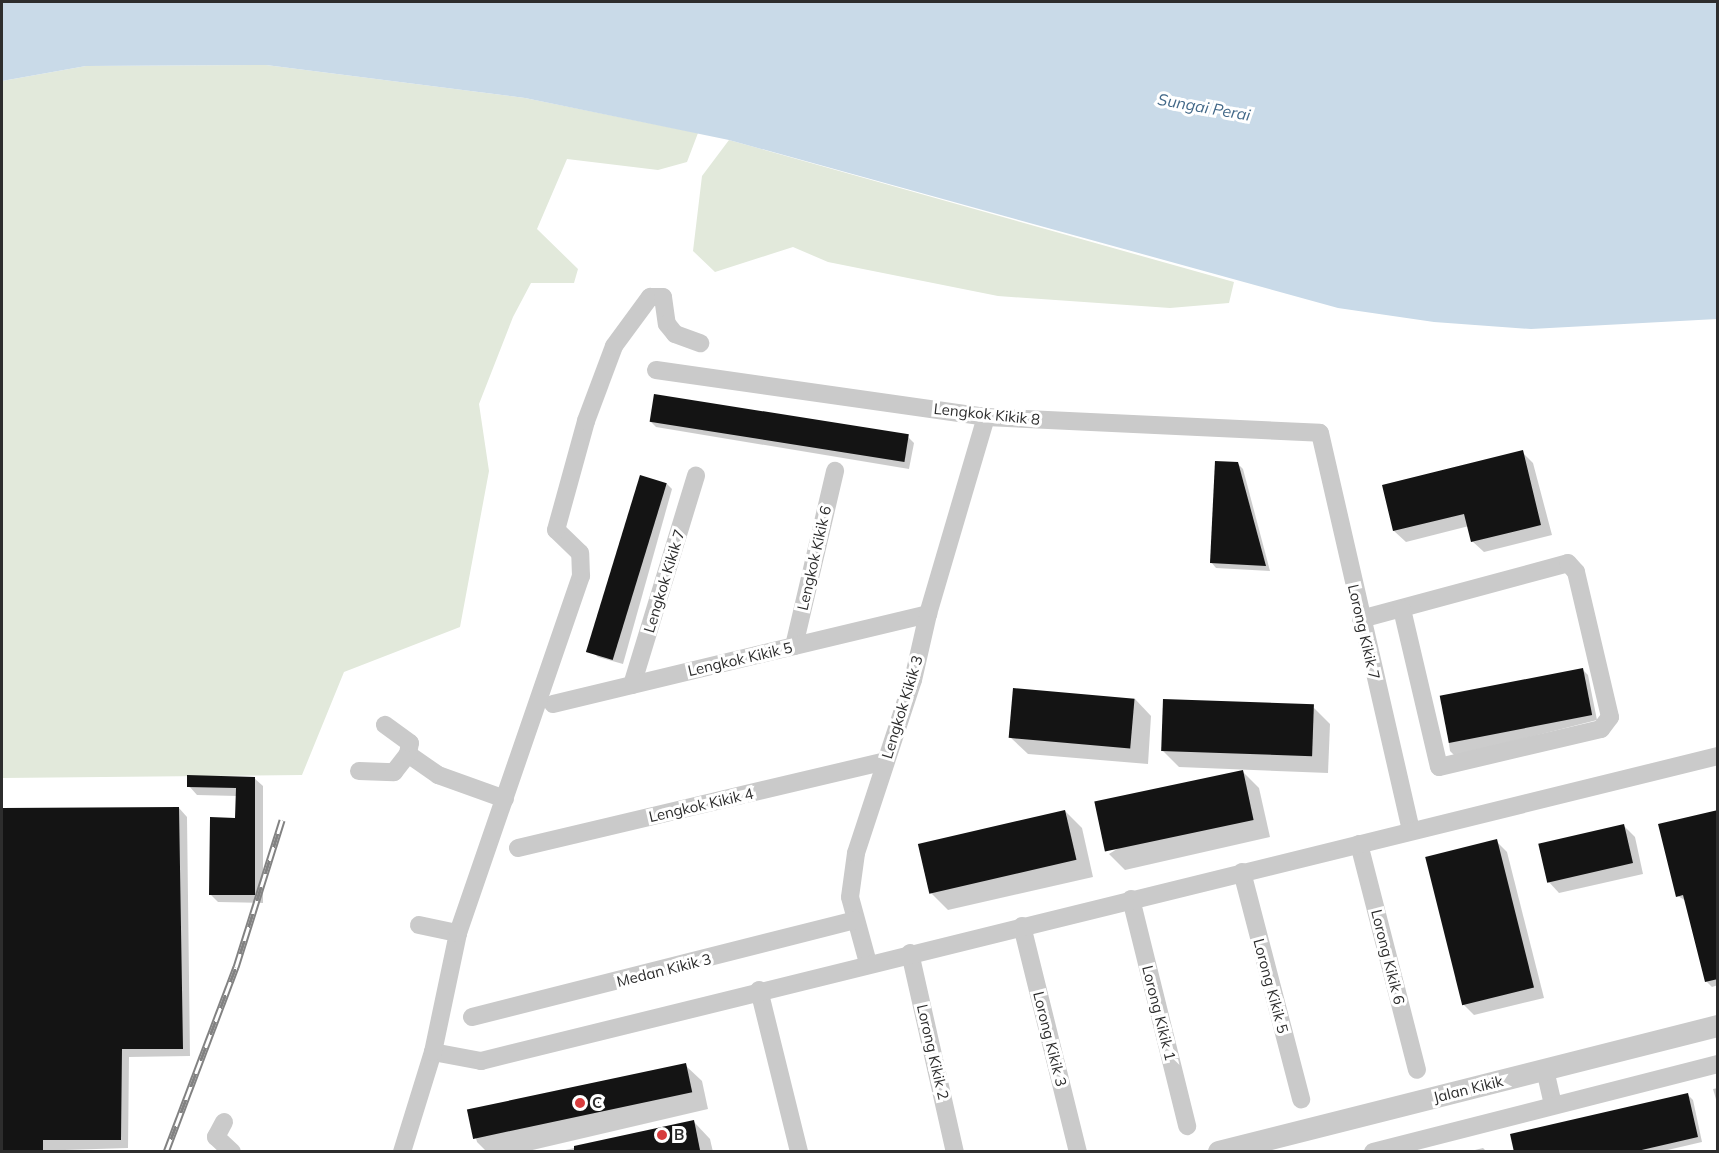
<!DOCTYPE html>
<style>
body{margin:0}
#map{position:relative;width:1719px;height:1153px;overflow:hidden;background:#fff;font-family:Mulish,sans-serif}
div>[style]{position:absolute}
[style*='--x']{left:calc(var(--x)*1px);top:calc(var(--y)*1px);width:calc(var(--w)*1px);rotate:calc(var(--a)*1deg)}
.green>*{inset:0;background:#e2e9db}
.water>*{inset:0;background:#c9dae8}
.shadow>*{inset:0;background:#0003}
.building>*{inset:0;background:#141414;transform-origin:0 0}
.minor>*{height:18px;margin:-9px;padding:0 9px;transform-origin:9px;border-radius:9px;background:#cacaca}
.tertiary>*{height:22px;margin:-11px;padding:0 11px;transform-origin:11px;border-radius:11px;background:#cacaca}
.rail>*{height:7px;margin-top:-3.5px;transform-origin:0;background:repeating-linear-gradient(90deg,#fff 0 14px,#828282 0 28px);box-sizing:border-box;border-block:2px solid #828282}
.dots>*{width:16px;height:16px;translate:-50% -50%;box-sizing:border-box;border:3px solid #fff;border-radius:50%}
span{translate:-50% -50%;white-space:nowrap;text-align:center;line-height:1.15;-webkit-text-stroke:6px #fff;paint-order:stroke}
.street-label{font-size:15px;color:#2d2d2d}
.poi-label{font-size:15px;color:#2d2d2d;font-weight:700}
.left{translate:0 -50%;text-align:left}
.water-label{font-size:16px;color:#426888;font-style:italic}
.frame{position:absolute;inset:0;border:3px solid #2d2d2d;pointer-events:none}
</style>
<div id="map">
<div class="green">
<div style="clip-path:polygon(266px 65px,525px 98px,698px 133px,687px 162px,658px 170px,567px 159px,537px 229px,578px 269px,574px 283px,531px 283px,513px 317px,479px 404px,489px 471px,460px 627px,344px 672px,302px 775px,2px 778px,2px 81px,86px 66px)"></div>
<div style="clip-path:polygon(729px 140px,1234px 282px,1229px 303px,1170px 308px,998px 296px,828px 262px,793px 247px,715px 272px,693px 251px,702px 176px)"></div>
</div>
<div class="water">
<div style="clip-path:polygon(2px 2px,1717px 2px,1717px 319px,1531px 329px,1434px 322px,1338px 308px,729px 140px,525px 98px,266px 65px,86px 66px,2px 81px)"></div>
</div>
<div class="shadow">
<div style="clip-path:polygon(651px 422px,908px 437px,914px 443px,909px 469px,656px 427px)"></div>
<div style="clip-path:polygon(1522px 452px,1533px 463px,1552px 535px,1484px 552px,1472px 541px,1469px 526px,1406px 542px,1394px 531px,1383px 486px)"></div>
<div style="clip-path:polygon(1237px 463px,1243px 469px,1270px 571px,1216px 568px,1211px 562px)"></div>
<div style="clip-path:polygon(667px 484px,672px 489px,623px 664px,598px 657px,592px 652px)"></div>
<div style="clip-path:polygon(1583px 670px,1588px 675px,1597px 720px,1455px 756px,1450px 751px,1444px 706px)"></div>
<div style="clip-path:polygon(1135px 699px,1151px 716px,1148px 764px,1028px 754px,1011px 738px)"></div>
<div style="clip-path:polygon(1313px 707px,1330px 724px,1328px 773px,1179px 767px,1163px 751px)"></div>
<div style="clip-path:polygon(1242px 771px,1259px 788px,1270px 837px,1125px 870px,1109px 854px)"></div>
<div style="clip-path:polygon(254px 778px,263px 786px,263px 903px,218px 902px,210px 894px,236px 819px,237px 796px,197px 795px,189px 786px)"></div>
<div style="clip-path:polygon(179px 808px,187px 817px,190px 1056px,129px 1057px,128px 1148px,2px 1152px,2px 809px)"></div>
<div style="clip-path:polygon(1065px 811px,1082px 828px,1093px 877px,948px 910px,931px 893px)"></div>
<div style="clip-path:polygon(1718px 811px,1718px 985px,1712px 987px,1706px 981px,1686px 901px,1678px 896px)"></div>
<div style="clip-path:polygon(1624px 826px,1635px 837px,1643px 874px,1559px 893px,1548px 881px)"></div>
<div style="clip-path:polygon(1496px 841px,1507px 852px,1544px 998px,1474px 1015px,1463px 1004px)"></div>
<div style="clip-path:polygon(685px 1065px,702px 1081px,708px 1109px,524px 1152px,487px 1152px,477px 1142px,470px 1114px)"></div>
<div style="clip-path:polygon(1718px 1088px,1718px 1106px,1713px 1089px)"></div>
<div style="clip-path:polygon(1687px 1094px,1693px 1100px,1702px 1142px,1659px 1152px,1516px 1152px)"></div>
<div style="clip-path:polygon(694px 1122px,710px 1139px,713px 1152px,556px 1152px)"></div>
<div style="clip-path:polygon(1483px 1148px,1487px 1152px,1467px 1152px)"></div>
</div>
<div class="building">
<div style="left:654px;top:394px;width:258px;height:28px;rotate:9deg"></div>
<div style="clip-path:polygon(1523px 450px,1541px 525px,1471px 542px,1464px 514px,1393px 531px,1382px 485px)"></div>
<div style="clip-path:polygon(1215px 461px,1238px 462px,1266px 566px,1210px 563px)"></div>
<div style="left:640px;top:475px;width:28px;height:185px;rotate:17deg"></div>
<div style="left:1583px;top:668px;width:48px;height:146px;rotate:79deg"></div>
<div style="left:1013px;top:688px;width:122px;height:50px;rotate:5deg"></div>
<div style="left:1163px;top:699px;width:151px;height:52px;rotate:2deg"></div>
<div style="left:1243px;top:770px;width:51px;height:152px;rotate:78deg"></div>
<div style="clip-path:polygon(187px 775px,255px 777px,255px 895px,209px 895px,210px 817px,235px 818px,236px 788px,187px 787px)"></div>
<div style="clip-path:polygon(179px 807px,183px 1049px,122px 1049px,121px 1140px,43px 1140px,43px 1152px,2px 1152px,2px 808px)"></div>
<div style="left:1065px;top:810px;width:51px;height:151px;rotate:77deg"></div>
<div style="clip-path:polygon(1718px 810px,1718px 979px,1705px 982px,1683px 895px,1676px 897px,1658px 824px)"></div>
<div style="left:1624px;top:824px;width:40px;height:88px;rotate:77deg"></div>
<div style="left:1497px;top:839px;width:153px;height:74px;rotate:76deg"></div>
<div style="left:686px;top:1063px;width:30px;height:224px;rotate:78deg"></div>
<div style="clip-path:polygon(1688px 1093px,1698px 1137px,1633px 1152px,1514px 1152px,1510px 1134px)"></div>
<div style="clip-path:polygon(694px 1120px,700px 1150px,574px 1152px,574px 1146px)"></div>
</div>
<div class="minor">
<div style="--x:656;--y:370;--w:333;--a:8.1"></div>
<div style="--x:986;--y:417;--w:334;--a:2.7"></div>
<div style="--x:1320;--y:433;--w:408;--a:77.1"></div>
<div style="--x:1361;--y:619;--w:214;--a:-15.1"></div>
<div style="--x:1568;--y:563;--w:12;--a:48"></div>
<div style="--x:1576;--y:572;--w:149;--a:76.8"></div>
<div style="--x:1610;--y:717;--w:15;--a:127"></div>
<div style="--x:1601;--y:729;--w:166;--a:166.8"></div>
<div style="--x:1439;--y:767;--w:162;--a:-103.2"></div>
<div style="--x:794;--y:646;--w:180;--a:-76.8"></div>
<div style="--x:632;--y:685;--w:219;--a:-73"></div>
<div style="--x:553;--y:704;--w:386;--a:-13.5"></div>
<div style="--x:408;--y:754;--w:37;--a:35"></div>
<div style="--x:438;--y:775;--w:71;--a:19.7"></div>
<div style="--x:359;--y:771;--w:35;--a:2"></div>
<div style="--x:394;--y:772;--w:23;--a:-52"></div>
<div style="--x:408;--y:754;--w:11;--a:-80"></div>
<div style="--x:410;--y:743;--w:31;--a:-144"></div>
<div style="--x:1359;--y:844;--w:233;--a:75.6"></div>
<div style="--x:518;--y:848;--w:377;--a:-13.3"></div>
<div style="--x:1242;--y:872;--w:235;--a:75.4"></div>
<div style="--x:1131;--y:899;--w:234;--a:76.1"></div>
<div style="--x:419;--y:925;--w:40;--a:12"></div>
<div style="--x:1022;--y:926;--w:233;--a:76.1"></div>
<div style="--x:910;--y:953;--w:204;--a:77.3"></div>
<div style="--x:868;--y:963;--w:68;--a:-105.3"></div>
<div style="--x:850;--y:897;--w:44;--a:-82.2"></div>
<div style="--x:856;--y:853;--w:182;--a:-71.8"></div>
<div style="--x:913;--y:680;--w:68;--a:-77.2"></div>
<div style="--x:928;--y:614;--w:205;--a:-73.6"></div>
<div style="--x:759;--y:990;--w:167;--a:76.1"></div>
<div style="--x:472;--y:1017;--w:395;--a:-14.2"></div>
<div style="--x:433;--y:1052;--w:49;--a:10.6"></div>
<div style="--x:481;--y:1061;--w:1274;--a:-13.85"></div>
<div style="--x:1545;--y:1070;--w:36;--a:77"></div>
<div style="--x:224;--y:1122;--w:17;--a:118"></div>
<div style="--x:216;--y:1137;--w:22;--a:43"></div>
<div style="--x:402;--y:1152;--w:105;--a:-72.8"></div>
<div style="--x:433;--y:1052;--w:122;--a:-78.1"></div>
<div style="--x:458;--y:933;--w:378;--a:-71"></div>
<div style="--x:581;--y:576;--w:23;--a:-92"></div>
<div style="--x:580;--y:553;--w:33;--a:-136"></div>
<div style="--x:556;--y:530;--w:113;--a:-74.6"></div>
<div style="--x:586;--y:421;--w:80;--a:-69.5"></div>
<div style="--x:614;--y:346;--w:61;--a:-53.7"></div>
<div style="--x:650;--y:297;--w:13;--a:0"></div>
<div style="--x:663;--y:297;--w:27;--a:82"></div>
<div style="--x:667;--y:324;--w:13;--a:51"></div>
<div style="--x:675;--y:334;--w:27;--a:20"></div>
<div style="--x:1373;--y:1152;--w:356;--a:-14.3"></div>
</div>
<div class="tertiary">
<div style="--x:1219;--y:1152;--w:515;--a:-14.17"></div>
</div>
<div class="rail">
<div style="--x:166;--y:1152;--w:198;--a:-69.3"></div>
<div style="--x:236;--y:967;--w:154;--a:-72.6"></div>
</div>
<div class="dots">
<div style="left:580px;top:1103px;background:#d73c3d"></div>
<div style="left:662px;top:1135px;background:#d73c3d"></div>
</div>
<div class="street-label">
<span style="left:987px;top:414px;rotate:6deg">Lengkok Kikik 8</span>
<span style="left:814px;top:558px;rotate:-77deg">Lengkok Kikik 6</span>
<span style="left:664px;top:581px;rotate:-73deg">Lengkok Kikik 7</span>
<span style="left:1364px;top:632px;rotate:77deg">Lorong Kikik 7</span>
<span style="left:740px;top:659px;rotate:-13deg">Lengkok Kikik 5</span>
<span style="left:902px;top:707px;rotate:-73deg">Lengkok Kikik 3</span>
<span style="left:701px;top:805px;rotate:-13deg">Lengkok Kikik 4</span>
<span style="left:1388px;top:957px;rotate:76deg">Lorong Kikik 6</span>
<span style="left:664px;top:970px;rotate:-14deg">Medan Kikik 3</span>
<span style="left:1271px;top:986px;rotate:75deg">Lorong Kikik 5</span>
<span style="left:1159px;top:1013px;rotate:76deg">Lorong Kikik 1</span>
<span style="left:1050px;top:1039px;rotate:76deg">Lorong Kikik 3</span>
<span style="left:933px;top:1052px;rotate:77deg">Lorong Kikik 2</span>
<span style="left:1468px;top:1089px;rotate:-14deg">Jalan Kikik</span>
</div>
<div class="poi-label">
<span class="left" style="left:592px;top:1103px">C</span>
<span class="left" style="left:674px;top:1135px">B</span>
</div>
<div class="water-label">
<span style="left:1204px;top:107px;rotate:10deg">Sungai Perai</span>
</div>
<div class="frame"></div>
</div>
